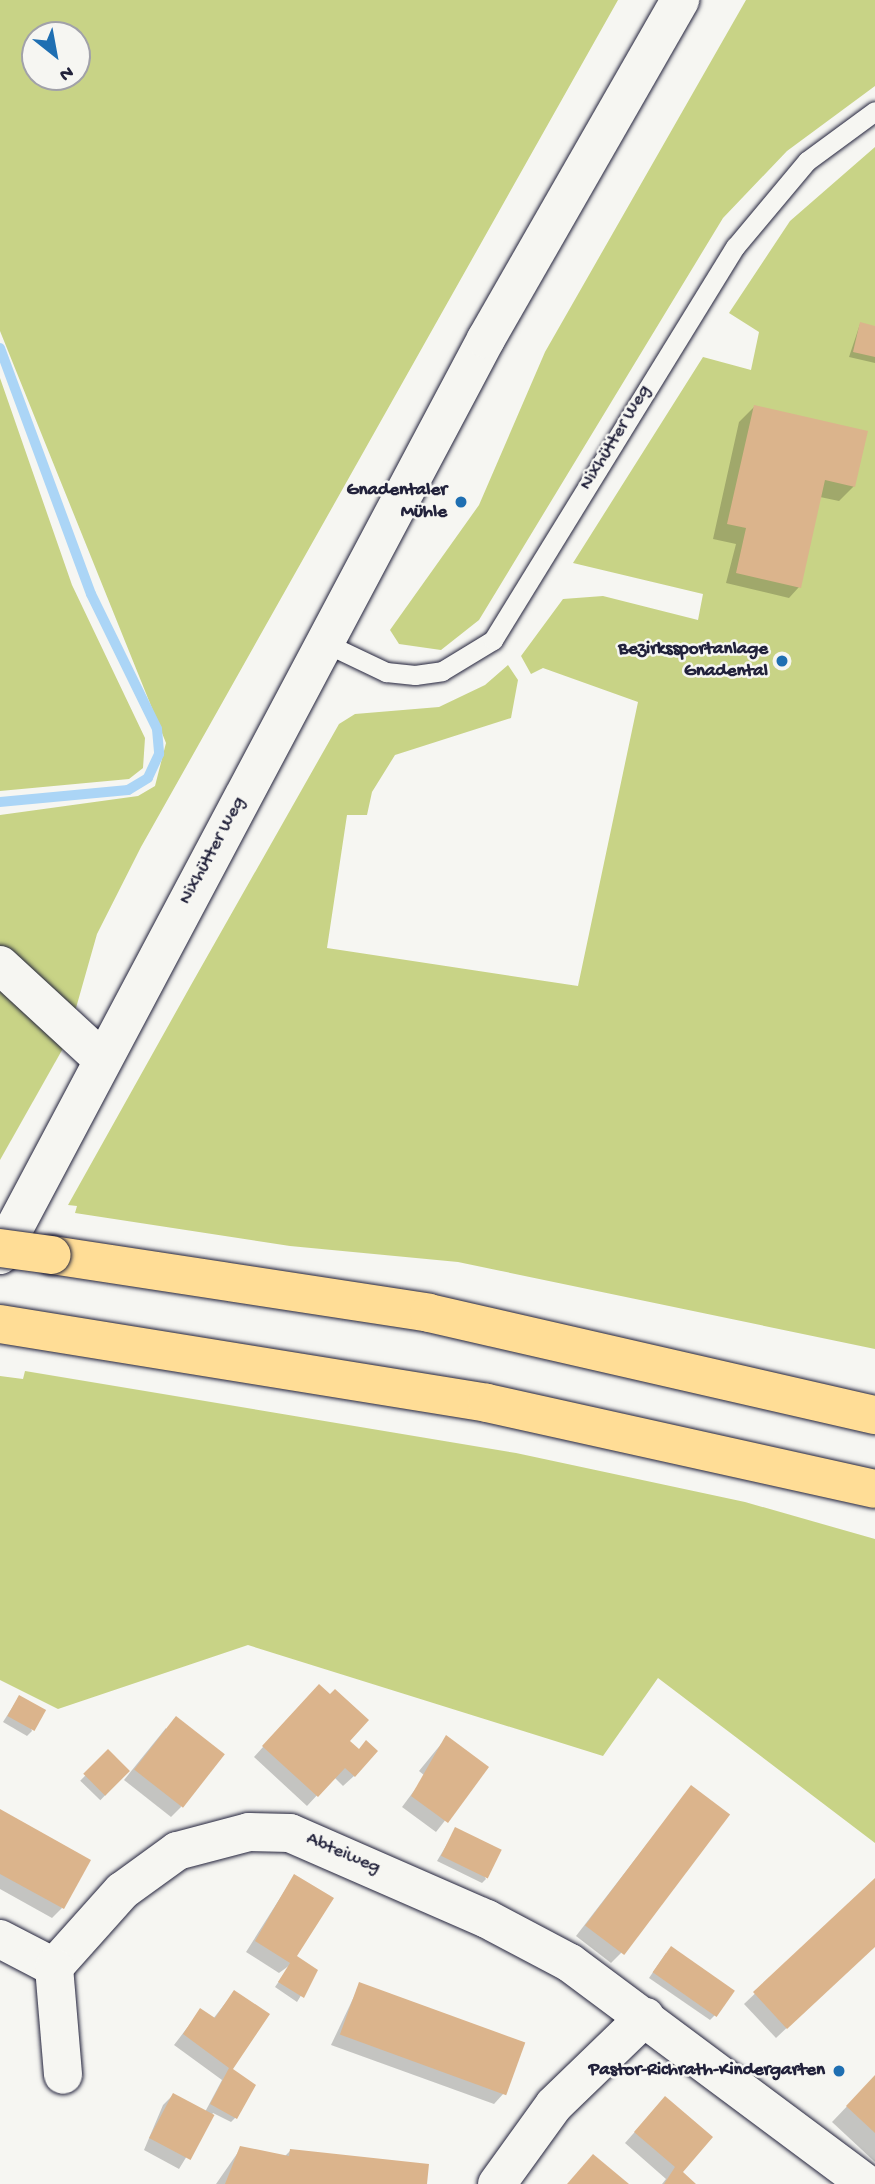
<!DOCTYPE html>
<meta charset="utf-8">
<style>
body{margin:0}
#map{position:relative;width:875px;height:2184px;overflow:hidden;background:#f6f6f2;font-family:"Gochi Hand",sans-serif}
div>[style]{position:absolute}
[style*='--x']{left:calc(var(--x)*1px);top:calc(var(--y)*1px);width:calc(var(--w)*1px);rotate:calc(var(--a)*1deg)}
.green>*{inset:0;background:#c8d386}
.shadow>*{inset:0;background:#0003;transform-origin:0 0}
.stream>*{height:10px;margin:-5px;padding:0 5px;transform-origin:5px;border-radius:5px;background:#abd5f6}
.building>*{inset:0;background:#dbb48c;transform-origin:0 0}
.roads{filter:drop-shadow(0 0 2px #22223b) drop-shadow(0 0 2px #22223b)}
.lane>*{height:19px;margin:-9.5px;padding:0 9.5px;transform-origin:9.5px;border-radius:9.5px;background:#f6f6f2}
.street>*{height:38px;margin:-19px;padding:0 19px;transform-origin:19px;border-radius:19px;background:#f6f6f2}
.secondary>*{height:38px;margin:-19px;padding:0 19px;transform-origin:19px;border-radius:19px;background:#f6f6f2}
.highway>*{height:38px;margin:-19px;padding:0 19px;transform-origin:19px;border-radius:19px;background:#ffdd96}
.bridges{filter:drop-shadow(0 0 2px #22223b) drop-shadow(0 0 2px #22223b)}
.highway-bridge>*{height:38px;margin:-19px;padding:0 19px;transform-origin:19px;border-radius:19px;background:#ffdd96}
.dots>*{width:19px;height:19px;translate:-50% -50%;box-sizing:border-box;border:4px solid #f6f6f2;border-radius:50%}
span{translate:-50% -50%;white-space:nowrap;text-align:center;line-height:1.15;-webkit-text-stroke:5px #f6f6f2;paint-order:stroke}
.street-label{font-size:19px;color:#22223b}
.poi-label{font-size:19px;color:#22223b;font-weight:700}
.right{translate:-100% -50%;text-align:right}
.north{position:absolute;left:21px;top:21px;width:70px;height:70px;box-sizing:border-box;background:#f6f6f2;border:2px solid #a1a1a9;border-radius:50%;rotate:149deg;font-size:19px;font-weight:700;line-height:28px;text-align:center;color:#22223b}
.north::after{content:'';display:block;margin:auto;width:24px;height:32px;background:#1f6fb2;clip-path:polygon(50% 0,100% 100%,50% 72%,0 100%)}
</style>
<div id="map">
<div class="green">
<div style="clip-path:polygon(evenodd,0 0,618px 0,141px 847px,97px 934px,74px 1015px,0 950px,0 815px,138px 796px,155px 786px,166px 743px,0 331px,0 0,35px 35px,77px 35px,77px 77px,35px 77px,35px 35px)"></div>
<div style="clip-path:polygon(746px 0,875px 0,875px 86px,787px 151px,723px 218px,479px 620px,441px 650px,399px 644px,390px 630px,479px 505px,545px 352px)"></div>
<div style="clip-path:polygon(875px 147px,875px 1349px,458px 1262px,290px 1246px,75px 1213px,77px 1206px,68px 1205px,191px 985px,339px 724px,355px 714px,439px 707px,485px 685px,508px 665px,518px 680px,511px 718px,395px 755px,372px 792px,367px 815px,347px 815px,327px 948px,578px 986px,638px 702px,543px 668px,531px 674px,521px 656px,563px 599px,603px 596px,698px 620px,703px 594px,573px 563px,703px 357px,751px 370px,759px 332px,729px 313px,790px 221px)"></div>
<div style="clip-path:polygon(0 378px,72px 585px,145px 738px,143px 768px,129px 779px,0 791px)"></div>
<div style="clip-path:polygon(0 976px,66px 1043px,0 1160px)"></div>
<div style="clip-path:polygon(25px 1371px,516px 1453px,745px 1502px,875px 1539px,875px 1843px,658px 1678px,603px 1756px,248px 1645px,58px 1709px,0 1680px,0 1376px,23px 1379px)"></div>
</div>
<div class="shadow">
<div style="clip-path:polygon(860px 324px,875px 328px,875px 363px,849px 357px)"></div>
<div style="clip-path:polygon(754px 407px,854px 486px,839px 501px,820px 497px,799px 587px,789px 598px,726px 583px,736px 544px,713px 539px,739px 422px)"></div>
<div style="clip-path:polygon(309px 1696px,348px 1741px,354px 1776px,343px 1786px,334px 1777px,307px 1806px,254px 1757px)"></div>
<div style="clip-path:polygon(19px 1697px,32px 1731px,27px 1736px,3px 1722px)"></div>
<div style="clip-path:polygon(166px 1728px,181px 1807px,171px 1817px,124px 1780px)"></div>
<div style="clip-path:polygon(446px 1738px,486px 1768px,436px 1832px,402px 1807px,425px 1776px,419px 1771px)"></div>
<div style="left:108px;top:1752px;width:28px;height:40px;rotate:44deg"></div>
<div style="clip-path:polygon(691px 1787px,621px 1953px,611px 1963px,576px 1936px)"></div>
<div style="clip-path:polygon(0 1811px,62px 1908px,52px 1918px,0 1889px)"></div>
<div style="clip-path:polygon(456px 1829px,486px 1879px,482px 1883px,437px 1861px)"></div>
<div style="clip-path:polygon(294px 1876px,332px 1898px,290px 1963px,316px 1971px,297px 2002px,275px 1987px,290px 1965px,279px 1973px,246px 1952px)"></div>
<div style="clip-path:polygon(875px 1880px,875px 1945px,776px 2038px,744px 2004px)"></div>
<div style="clip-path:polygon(666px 1953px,715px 2015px,710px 2020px,649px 1978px)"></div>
<div style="clip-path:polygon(360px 1984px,504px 2093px,494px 2104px,331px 2045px)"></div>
<div style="clip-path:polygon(234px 1992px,230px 2071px,236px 2117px,231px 2122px,213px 2113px,179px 2169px,144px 2150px,163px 2105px,173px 2095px,205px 2112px,222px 2080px,174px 2045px,200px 2011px,213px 2019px)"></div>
<div style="clip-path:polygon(875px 2077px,875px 2162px,832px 2122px)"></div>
<div style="clip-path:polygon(655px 2109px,680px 2173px,693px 2184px,662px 2184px,666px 2179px,625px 2143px)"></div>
<div style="clip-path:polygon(241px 2148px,284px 2157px,290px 2151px,425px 2184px,216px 2184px)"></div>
</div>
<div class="stream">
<div style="--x:0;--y:348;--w:262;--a:69.7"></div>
<div style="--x:91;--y:594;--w:150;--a:63.9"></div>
<div style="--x:157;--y:729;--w:25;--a:85"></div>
<div style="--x:159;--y:754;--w:26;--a:115"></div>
<div style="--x:148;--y:778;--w:23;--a:149"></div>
<div style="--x:128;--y:790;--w:129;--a:174.6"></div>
</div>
<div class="building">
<div style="clip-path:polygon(860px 322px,875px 326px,875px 357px,853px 352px)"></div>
<div style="clip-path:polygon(754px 405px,868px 431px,855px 487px,825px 480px,801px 588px,736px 573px,746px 528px,727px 524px)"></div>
<div style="clip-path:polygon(319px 1684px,330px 1694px,335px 1689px,369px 1720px,350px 1741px,359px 1749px,366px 1740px,378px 1751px,355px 1777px,345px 1768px,318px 1797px,262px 1746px)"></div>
<div style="left:19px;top:1695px;width:31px;height:24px;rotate:29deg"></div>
<div style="left:176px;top:1716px;width:62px;height:68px;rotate:38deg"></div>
<div style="clip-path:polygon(446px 1735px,489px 1767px,448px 1823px,411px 1796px)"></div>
<div style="left:108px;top:1749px;width:31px;height:35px;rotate:45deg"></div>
<div style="left:691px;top:1785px;width:49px;height:176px;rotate:37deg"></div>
<div style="clip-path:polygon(0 1809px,91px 1860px,64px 1909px,0 1874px)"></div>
<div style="left:455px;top:1827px;width:52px;height:32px;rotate:26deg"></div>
<div style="clip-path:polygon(294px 1874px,334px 1898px,297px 1956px,318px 1970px,304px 1998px,278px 1982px,290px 1963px,255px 1941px)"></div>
<div style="clip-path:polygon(875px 1878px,875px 1947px,787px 2029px,753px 1992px)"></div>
<div style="left:671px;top:1946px;width:78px;height:32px;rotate:35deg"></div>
<div style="left:359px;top:1982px;width:177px;height:56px;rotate:20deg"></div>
<div style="clip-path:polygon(234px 1990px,270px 2014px,233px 2069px,256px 2085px,237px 2119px,210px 2104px,229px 2068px,183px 2034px,200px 2008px,215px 2018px)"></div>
<div style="clip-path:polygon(875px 2075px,875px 2133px,846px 2106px)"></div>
<div style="left:173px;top:2093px;width:47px;height:51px;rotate:28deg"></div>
<div style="clip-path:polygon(665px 2096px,713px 2137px,683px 2172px,696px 2184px,664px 2184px,675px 2167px,634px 2132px)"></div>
<div style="clip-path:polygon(240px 2146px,289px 2156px,290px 2149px,429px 2164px,427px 2184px,225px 2184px)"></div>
<div style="clip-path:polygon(593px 2154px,629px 2184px,567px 2184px)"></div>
</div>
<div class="roads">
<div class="lane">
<div style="--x:323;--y:642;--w:70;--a:25.5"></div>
<div style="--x:386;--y:672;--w:29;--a:6"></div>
<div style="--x:415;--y:675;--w:27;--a:-8"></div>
<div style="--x:442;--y:671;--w:60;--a:-31.3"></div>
<div style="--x:493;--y:640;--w:462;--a:-58.4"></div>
<div style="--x:735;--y:247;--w:112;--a:-50.1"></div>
<div style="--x:807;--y:161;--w:84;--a:-36.3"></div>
</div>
<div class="street">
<div style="--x:0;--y:965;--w:139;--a:42.7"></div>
<div style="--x:0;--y:1939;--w:61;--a:27.4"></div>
<div style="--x:54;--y:1967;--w:102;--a:-48.2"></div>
<div style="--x:122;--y:1891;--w:68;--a:-36"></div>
<div style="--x:177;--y:1851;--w:74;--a:-14.8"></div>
<div style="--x:249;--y:1832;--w:41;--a:1.4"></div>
<div style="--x:290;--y:1833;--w:215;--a:23.6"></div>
<div style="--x:487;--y:1919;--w:94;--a:27.9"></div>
<div style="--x:570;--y:1963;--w:369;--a:36.7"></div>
<div style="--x:54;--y:1967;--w:108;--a:85.2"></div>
<div style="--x:497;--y:2184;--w:97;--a:-54.2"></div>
<div style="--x:554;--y:2105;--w:127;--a:-44"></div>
</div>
<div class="secondary">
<div style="--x:0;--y:1255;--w:1037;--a:-62.05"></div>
<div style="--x:486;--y:339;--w:391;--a:-60.2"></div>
</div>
<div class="highway">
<div style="--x:52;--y:1255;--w:381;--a:8.7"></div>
<div style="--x:429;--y:1313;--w:458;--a:12.9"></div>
<div style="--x:0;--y:1324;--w:493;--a:9.2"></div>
<div style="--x:487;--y:1403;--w:397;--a:12.5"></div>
</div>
</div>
<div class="bridges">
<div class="highway-bridge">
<div style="--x:0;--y:1248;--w:52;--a:7.7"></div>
</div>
</div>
<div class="dots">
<div style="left:461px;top:502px;background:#1f6fb2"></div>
<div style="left:782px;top:661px;background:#1f6fb2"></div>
<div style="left:839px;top:2071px;background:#1f6fb2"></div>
</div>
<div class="street-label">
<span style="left:616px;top:438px;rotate:-59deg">Nixhütter Weg</span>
<span style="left:213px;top:851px;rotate:-62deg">Nixhütter Weg</span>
<span style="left:343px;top:1854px;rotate:23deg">Abteiweg</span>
</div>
<div class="poi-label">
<span class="right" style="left:447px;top:502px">Gnadentaler<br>Mühle</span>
<span class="right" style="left:768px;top:661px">Bezirkssportanlage<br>Gnadental</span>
<span class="right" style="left:825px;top:2071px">Pastor-Richrath-Kindergarten</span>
</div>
<div class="north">N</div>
</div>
